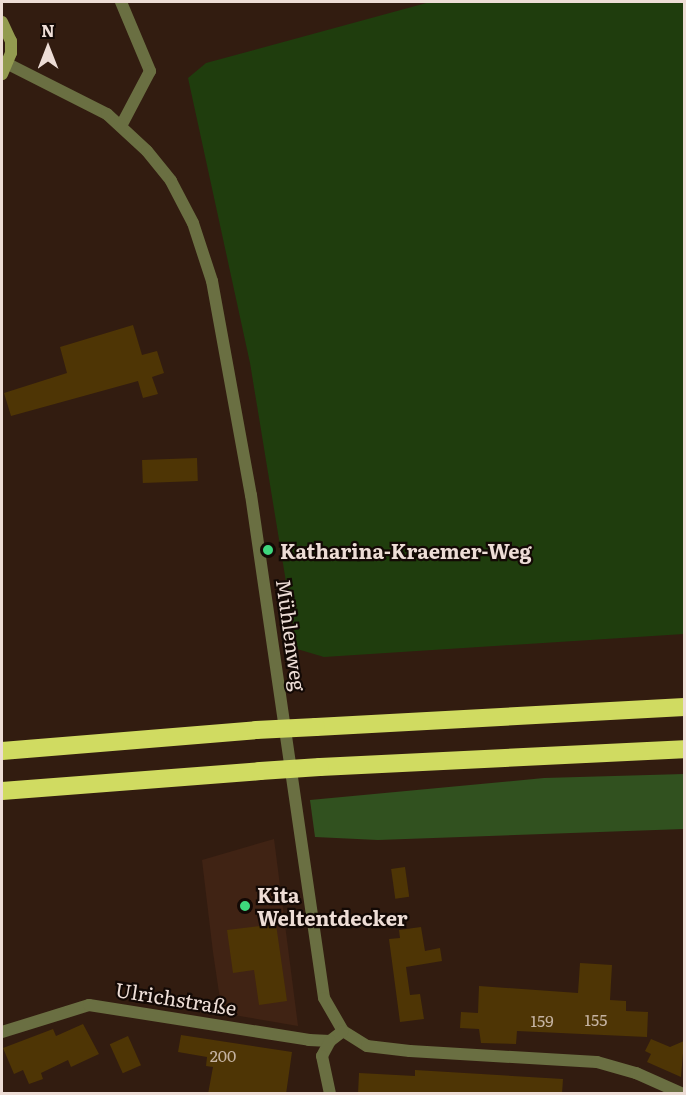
<!DOCTYPE html>
<meta charset="utf-8">
<style>
body{margin:0}
#map{position:relative;width:686px;height:1095px;overflow:hidden;background:#321c10;font-family:Literata,serif}
div>[style]{position:absolute}
[style*='--x']{left:calc(var(--x)*1px);top:calc(var(--y)*1px);width:calc(var(--w)*1px);rotate:calc(var(--a)*1deg)}
.built>*{inset:0;background:#402314}
.green>*{inset:0;background:#1f3d0d}
.forest>*{inset:0;background:#31511f}
.building>*{inset:0;background:#4e3505;transform-origin:0 0}
.street>*{height:12px;margin:-6px;padding:0 6px;transform-origin:6px;border-radius:6px;background:#6a6f42}
.secondary>*{height:12px;margin:-6px;padding:0 6px;transform-origin:6px;border-radius:6px;background:#939b50}
.highway>*{height:18px;margin:-9px;padding:0 9px;transform-origin:9px;border-radius:9px;background:#d0db61}
.highway-bridge>*{height:18px;margin:-9px;padding:0 9px;transform-origin:9px;border-radius:9px;background:#d0db61}
.dots>*{width:16px;height:16px;translate:-50% -50%;box-sizing:border-box;border:3px solid #130905;border-radius:50%}
span{translate:-50% -50%;white-space:nowrap;text-align:center;line-height:1.15;-webkit-text-stroke:4.5px #130905;paint-order:stroke}
.number-label{font-size:16px;color:#c5b3a2}
.number-label span{-webkit-text-stroke-width:0}
.poi-label{font-size:20px;color:#edddd6;font-weight:700}
.left{translate:0 -50%;text-align:left}
.street-label{font-size:20px;color:#edddd6}
.frame{position:absolute;inset:0;border:3px solid #edddd6;pointer-events:none}
.north{position:absolute;left:18px;top:18px;width:60px;height:60px;-webkit-text-stroke:4px #130905;paint-order:stroke;rotate:0deg;font-size:16px;font-weight:700;line-height:24px;text-align:center;color:#edddd6}
.north::after{content:'';display:block;margin:auto;width:21px;height:27px;background:#edddd6;clip-path:polygon(50% 0,100% 100%,50% 72%,0 100%)}
</style>
<div id="map">
<div class="built">
<div style="clip-path:polygon(274px 839px,298px 1026px,222px 1013px,213px 952px,202px 860px)"></div>
</div>
<div class="green">
<div style="clip-path:polygon(430px 2px,684px 2px,684px 634px,324px 657px,297px 649px,250px 363px,188px 78px,206px 63px)"></div>
</div>
<div class="forest">
<div style="clip-path:polygon(684px 774px,684px 829px,378px 840px,315px 837px,310px 800px,544px 778px)"></div>
</div>
<div class="building">
<div style="clip-path:polygon(133px 325px,142px 355px,157px 351px,164px 373px,152px 377px,158px 394px,143px 398px,138px 381px,11px 416px,4px 393px,67px 373px,60px 347px)"></div>
<div style="left:197px;top:458px;width:23px;height:55px;rotate:88deg"></div>
<div style="left:405px;top:867px;width:30px;height:14px;rotate:82deg"></div>
<div style="clip-path:polygon(276px 924px,287px 1001px,259px 1005px,254px 970px,233px 973px,227px 930px)"></div>
<div style="clip-path:polygon(421px 927px,425px 951px,440px 948px,442px 961px,406px 967px,410px 995px,420px 994px,424px 1019px,400px 1022px,389px 939px,400px 938px,399px 930px)"></div>
<div style="clip-path:polygon(580px 963px,612px 965px,610px 1000px,626px 1001px,626px 1011px,648px 1012px,647px 1037px,517px 1031px,516px 1044px,481px 1043px,479px 1029px,460px 1028px,461px 1012px,478px 1013px,479px 986px,578px 993px)"></div>
<div style="clip-path:polygon(83px 1024px,99px 1054px,71px 1067px,68px 1060px,41px 1073px,43px 1079px,29px 1084px,23px 1070px,14px 1074px,3px 1048px,53px 1029px,56px 1036px)"></div>
<div style="clip-path:polygon(181px 1035px,292px 1052px,286px 1094px,208px 1094px,213px 1067px,206px 1066px,207px 1057px,178px 1052px)"></div>
<div style="left:128px;top:1036px;width:32px;height:20px;rotate:66deg"></div>
<div style="clip-path:polygon(651px 1039px,670px 1047px,684px 1041px,681px 1077px,647px 1062px,651px 1054px,645px 1051px)"></div>
<div style="clip-path:polygon(415px 1070px,563px 1079px,562px 1094px,358px 1094px,359px 1073px,415px 1076px)"></div>
</div>
<div class="street">
<div style="--x:121;--y:2;--w:75;--a:67.2"></div>
<div style="--x:150;--y:71;--w:62;--a:117.8"></div>
<div style="--x:8;--y:64;--w:111;--a:26.8"></div>
<div style="--x:107;--y:114;--w:54;--a:42.8"></div>
<div style="--x:147;--y:151;--w:38;--a:51"></div>
<div style="--x:171;--y:181;--w:47;--a:62.4"></div>
<div style="--x:193;--y:223;--w:61;--a:71.9"></div>
<div style="--x:212;--y:281;--w:218;--a:79.7"></div>
<div style="--x:251;--y:495;--w:508;--a:81.74"></div>
<div style="--x:324;--y:998;--w:38;--a:60"></div>
<div style="--x:343;--y:1031;--w:28;--a:32"></div>
<div style="--x:367;--y:1046;--w:43;--a:6.6"></div>
<div style="--x:410;--y:1051;--w:187;--a:3.4"></div>
<div style="--x:597;--y:1062;--w:41;--a:15.8"></div>
<div style="--x:636;--y:1073;--w:51;--a:24.1"></div>
<div style="--x:2;--y:1032;--w:91;--a:-17.2"></div>
<div style="--x:89;--y:1005;--w:223;--a:9"></div>
<div style="--x:309;--y:1040;--w:21;--a:3"></div>
<div style="--x:330;--y:1041;--w:16;--a:-38"></div>
<div style="--x:330;--y:1041;--w:17;--a:118"></div>
<div style="--x:322;--y:1056;--w:39;--a:78"></div>
</div>
<div class="secondary">
<div style="--x:2;--y:22;--w:21;--a:65"></div>
<div style="--x:11;--y:41;--w:12;--a:90"></div>
<div style="--x:11;--y:53;--w:23;--a:113"></div>
</div>
<div class="highway">
<div style="--x:316;--y:727;--w:369;--a:-3.1"></div>
<div style="--x:2;--y:751;--w:255;--a:-4.7"></div>
<div style="--x:320;--y:767;--w:364;--a:-2.8"></div>
<div style="--x:2;--y:791;--w:259;--a:-4.4"></div>
</div>
<div class="highway-bridge">
<div style="--x:256;--y:730;--w:60;--a:-2.9"></div>
<div style="--x:260;--y:771;--w:60;--a:-3.8"></div>
</div>
<div class="dots">
<div style="left:268px;top:550px;background:#3ed77d"></div>
<div style="left:245px;top:906px;background:#3ed77d"></div>
</div>
<div class="number-label">
<span style="left:596px;top:1019px">155</span>
<span style="left:542px;top:1020px">159</span>
<span style="left:223px;top:1055px">200</span>
</div>
<div class="poi-label">
<span class="left" style="left:280px;top:550px">Katharina-Kraemer-Weg</span>
<span class="left" style="left:257px;top:906px">Kita<br>Weltentdecker</span>
</div>
<div class="street-label">
<span style="left:292px;top:635px;rotate:82deg">Mühlenweg</span>
<span style="left:176px;top:998px;rotate:9deg">Ulrichstraße</span>
</div>
<div class="frame"></div>
<div class="north">N</div>
</div>
